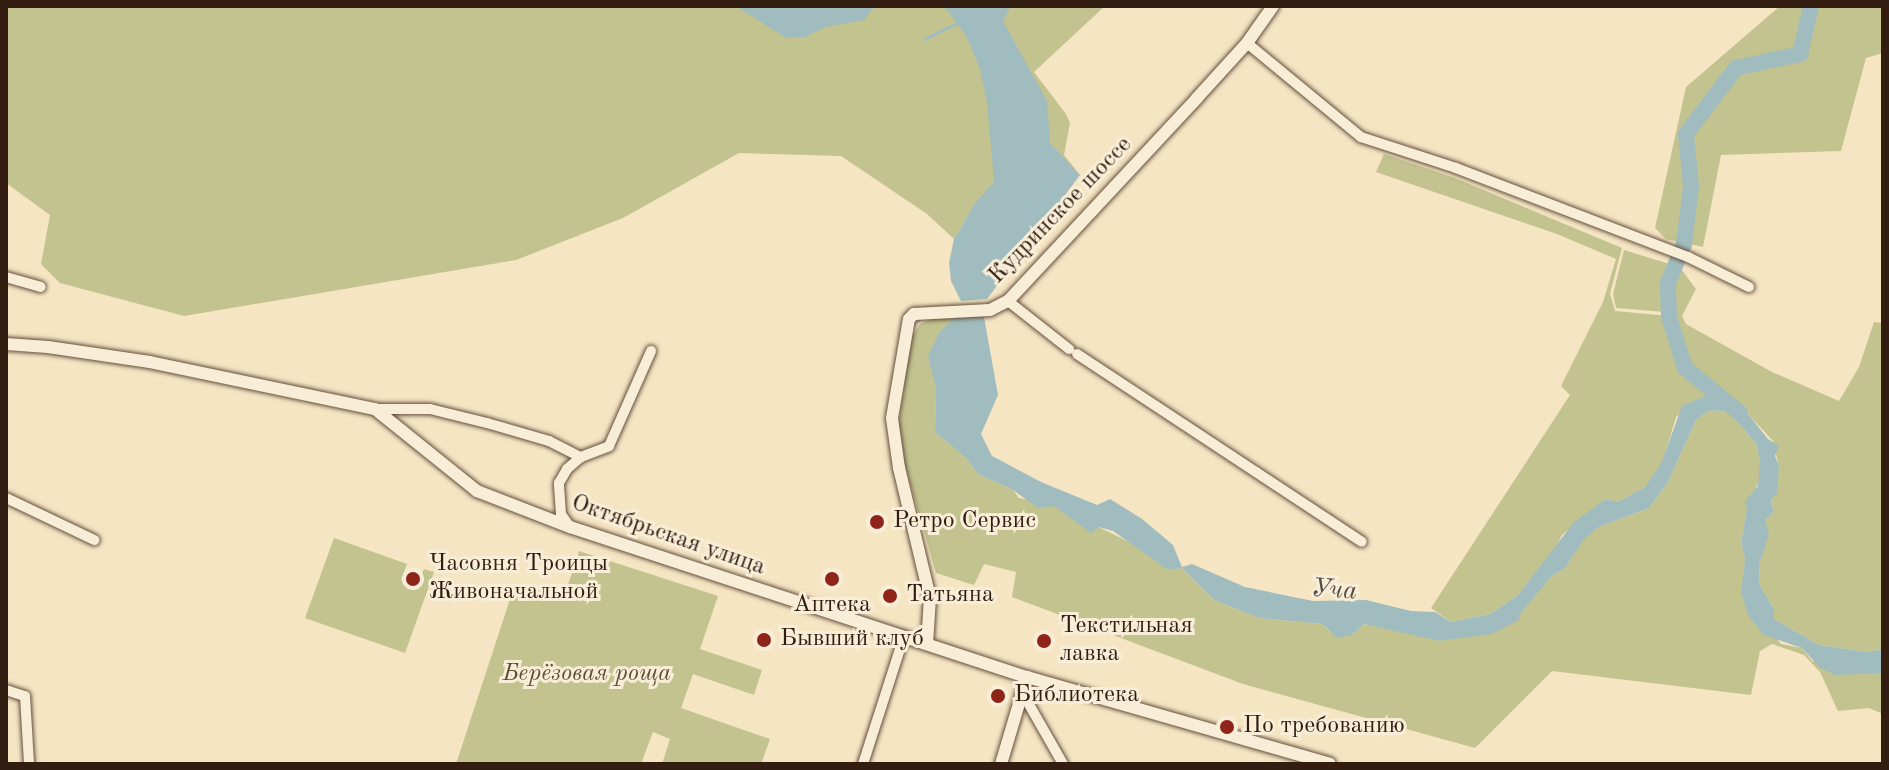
<!DOCTYPE html>
<meta charset="utf-8">
<style>
body{margin:0}
#map{position:relative;width:1889px;height:770px;overflow:hidden;background:#f5e5c3;font-family:"Old Standard TT",serif}
div>[style]{position:absolute}
[style*='--x']{left:calc(var(--x)*1px);top:calc(var(--y)*1px);width:calc(var(--w)*1px);rotate:calc(var(--a)*1deg)}
.green>*{inset:0;background:#c2c38f}
.water>*{inset:0;background:#a1bcbe}
.stream>*{height:3px;margin:-1.5px;padding:0 1.5px;transform-origin:1.5px;border-radius:1.5px;background:#a1bcbe}
.river>*{height:16px;margin:-8px;padding:0 8px;transform-origin:8px;border-radius:8px;background:#a1bcbe}
.roads{filter:drop-shadow(0 0 2px #644f3e) drop-shadow(0 0 2px #644f3e)}
.minor>*{height:10px;margin:-5px;padding:0 5px;transform-origin:5px;border-radius:5px;background:#f8eed8}
.tertiary>*{height:12px;margin:-6px;padding:0 6px;transform-origin:6px;border-radius:6px;background:#f8eed8}
.dots>*{width:22px;height:22px;translate:-50% -50%;box-sizing:border-box;border:4px solid #f8eed8;border-radius:50%}
span{translate:-50% -50%;white-space:nowrap;text-align:center;line-height:1.15;-webkit-text-stroke:6px #f8eed8;paint-order:stroke}
.street-label{font-size:24px;color:#331d11}
.poi-label{font-size:24px;color:#331d11}
.left{translate:0 -50%;text-align:left}
.park-label{font-size:24px;color:#5e4f37;font-style:italic}
.water-label{font-size:26px;color:#544d45;font-style:italic}
.frame{position:absolute;inset:0;border:8px solid #331d11;pointer-events:none}
</style>
<div id="map">
<div class="green">
<div style="clip-path:polygon(6px 6px,1105px 6px,1034px 72px,1066px 114px,1070px 123px,1064px 155px,1080px 175px,975px 203px,954px 239px,927px 214px,841px 156px,739px 153px,623px 218px,516px 260px,184px 316px,60px 283px,41px 264px,50px 215px,6px 183px)"></div>
<div style="clip-path:polygon(1780px 6px,1883px 6px,1883px 53px,1866px 58px,1841px 151px,1721px 155px,1703px 247px,1666px 239px,1655px 228px,1686px 87px)"></div>
<div style="clip-path:polygon(1384px 154px,1455px 178px,1622px 248px,1610px 294px,1615px 311px,1670px 316px,1673px 283px,1681px 269px,1696px 289px,1682px 316px,1686px 324px,1772px 372px,1839px 401px,1859px 367px,1874px 322px,1883px 323px,1883px 649px,1867px 652px,1819px 645px,1774px 619px,1774px 609px,1760px 586px,1759px 565px,1765px 520px,1774px 512px,1771px 499px,1779px 467px,1773px 441px,1749px 415px,1708px 395px,1690px 403px,1676px 417px,1662px 464px,1645px 487px,1618px 502px,1606px 499px,1562px 535px,1554px 550px,1517px 596px,1490px 614px,1451px 622px,1431px 608px,1570px 395px,1561px 386px,1603px 302px,1616px 259px,1557px 234px,1376px 172px)"></div>
<div style="clip-path:polygon(1624px 250px,1679px 267px,1671px 282px,1666px 282px,1665px 312px,1616px 308px,1613px 294px)"></div>
<div style="clip-path:polygon(956px 317px,940px 331px,929px 356px,936px 390px,935px 432px,966px 458px,978px 474px,1013px 490px,1019px 498px,1054px 505px,1182px 568px,1214px 600px,1259px 618px,1322px 624px,1330px 632px,1352px 635px,1364px 624px,1420px 635px,1519px 614px,1551px 577px,1565px 568px,1584px 538px,1599px 527px,1649px 508px,1668px 482px,1696px 420px,1710px 410px,1728px 412px,1756px 443px,1760px 460px,1760px 479px,1747px 509px,1741px 542px,1745px 559px,1742px 593px,1781px 644px,1802px 648px,1812px 661px,1883px 673px,1883px 714px,1869px 708px,1838px 711px,1820px 672px,1804px 655px,1772px 644px,1760px 651px,1751px 695px,1552px 671px,1475px 748px,1243px 684px,1012px 597px,1016px 572px,984px 564px,974px 585px,936px 573px,897px 437px,911px 338px,920px 324px,932px 319px)"></div>
<div style="clip-path:polygon(334px 538px,407px 564px,401px 580px,417px 586px,424px 569px,434px 572px,405px 653px,305px 618px)"></div>
<div style="clip-path:polygon(579px 551px,718px 596px,700px 649px,762px 670px,754px 695px,693px 674px,681px 708px,770px 739px,761px 764px,662px 764px,670px 739px,653px 732px,641px 764px,456px 764px,514px 587px,566px 591px)"></div>
</div>
<div class="water">
<div style="clip-path:polygon(736px 6px,875px 6px,864px 20px,825px 27px,805px 37px,786px 38px)"></div>
<div style="clip-path:polygon(941px 6px,1010px 8px,1003px 21px,1047px 101px,1050px 143px,1080px 175px,987px 299px,961px 301px,951px 281px,949px 263px,954px 239px,975px 203px,994px 182px,987px 102px,980px 69px,967px 38px,947px 9px)"></div>
<div style="clip-path:polygon(956px 317px,984px 317px,998px 395px,981px 434px,992px 456px,1041px 482px,1097px 505px,1110px 499px,1142px 519px,1173px 545px,1182px 567px,1192px 564px,1245px 587px,1313px 601px,1366px 600px,1411px 611px,1435px 612px,1451px 622px,1490px 614px,1517px 596px,1574px 522px,1606px 499px,1618px 502px,1645px 487px,1661px 464px,1682px 406px,1707px 395px,1749px 415px,1768px 439px,1779px 446px,1775px 456px,1779px 466px,1777px 493px,1771px 500px,1774px 512px,1765px 520px,1769px 534px,1759px 565px,1760px 586px,1774px 609px,1774px 619px,1819px 645px,1867px 652px,1883px 649px,1883px 673px,1835px 675px,1820px 668px,1802px 648px,1764px 635px,1749px 617px,1741px 593px,1745px 559px,1741px 542px,1747px 509px,1745px 501px,1758px 486px,1760px 460px,1756px 443px,1728px 412px,1710px 410px,1696px 420px,1668px 482px,1649px 508px,1599px 527px,1585px 538px,1565px 568px,1551px 577px,1520px 614px,1519px 620px,1492px 634px,1439px 641px,1364px 624px,1352px 635px,1337px 638px,1322px 624px,1259px 618px,1214px 600px,1182px 568px,1168px 570px,1113px 531px,1099px 527px,1091px 533px,1054px 506px,1038px 508px,1013px 490px,978px 474px,966px 458px,935px 432px,936px 390px,928px 356px,940px 331px)"></div>
</div>
<div class="stream">
<div style="--x:924;--y:39;--w:37;--a:-26"></div>
</div>
<div class="river">
<div style="--x:1740;--y:413;--w:71;--a:-140.7"></div>
<div style="--x:1685;--y:368;--w:53;--a:-107.4"></div>
<div style="--x:1669;--y:317;--w:34;--a:-92"></div>
<div style="--x:1668;--y:283;--w:42;--a:-67.7"></div>
<div style="--x:1684;--y:244;--w:57;--a:-83"></div>
<div style="--x:1691;--y:187;--w:53;--a:-95.4"></div>
<div style="--x:1686;--y:134;--w:83;--a:-52.9"></div>
<div style="--x:1736;--y:68;--w:66;--a:-12.3"></div>
<div style="--x:1800;--y:54;--w:49;--a:-77.1"></div>
</div>
<div class="roads">
<div class="minor">
<div style="--x:1247;--y:43;--w:148;--a:39.5"></div>
<div style="--x:1361;--y:137;--w:100;--a:18.1"></div>
<div style="--x:1456;--y:168;--w:248;--a:21"></div>
<div style="--x:1688;--y:257;--w:68;--a:26.2"></div>
<div style="--x:6;--y:277;--w:36;--a:16"></div>
<div style="--x:1008;--y:301;--w:78;--a:38.2"></div>
<div style="--x:1077;--y:354;--w:341;--a:33.4"></div>
<div style="--x:375;--y:409;--w:55;--a:0"></div>
<div style="--x:430;--y:409;--w:59;--a:13.8"></div>
<div style="--x:487;--y:423;--w:65;--a:16.2"></div>
<div style="--x:549;--y:441;--w:36;--a:27"></div>
<div style="--x:581;--y:457;--w:30;--a:-21"></div>
<div style="--x:609;--y:446;--w:104;--a:-66.1"></div>
<div style="--x:6;--y:498;--w:98;--a:25.5"></div>
<div style="--x:570;--y:527;--w:16;--a:-125"></div>
<div style="--x:561;--y:514;--w:31;--a:-94"></div>
<div style="--x:559;--y:483;--w:16;--a:-60"></div>
<div style="--x:567;--y:469;--w:18;--a:-41"></div>
<div style="--x:6;--y:690;--w:20;--a:18"></div>
<div style="--x:25;--y:696;--w:68;--a:86.6"></div>
<div style="--x:1022;--y:692;--w:83;--a:60.3"></div>
<div style="--x:863;--y:764;--w:134;--a:-72.2"></div>
</div>
<div class="tertiary">
<div style="--x:6;--y:344;--w:42;--a:4.1"></div>
<div style="--x:48;--y:347;--w:103;--a:8.4"></div>
<div style="--x:150;--y:362;--w:230;--a:11.8"></div>
<div style="--x:375;--y:409;--w:131;--a:38.8"></div>
<div style="--x:477;--y:491;--w:100;--a:21.2"></div>
<div style="--x:570;--y:527;--w:481;--a:18.2"></div>
<div style="--x:1027;--y:677;--w:315;--a:16"></div>
<div style="--x:927;--y:644;--w:46;--a:-86.3"></div>
<div style="--x:930;--y:598;--w:134;--a:-103.4"></div>
<div style="--x:899;--y:468;--w:50;--a:-98"></div>
<div style="--x:892;--y:418;--w:100;--a:-80.3"></div>
<div style="--x:909;--y:319;--w:7;--a:-45"></div>
<div style="--x:914;--y:314;--w:76;--a:-3"></div>
<div style="--x:990;--y:310;--w:20;--a:-27"></div>
<div style="--x:1008;--y:301;--w:277;--a:-47"></div>
<div style="--x:1197;--y:98;--w:74;--a:-47.7"></div>
<div style="--x:1247;--y:43;--w:45;--a:-54.9"></div>
<div style="--x:1001;--y:764;--w:91;--a:-73.4"></div>
</div>
</div>
<div class="dots">
<div style="left:877px;top:522px;background:#8f2418"></div>
<div style="left:413px;top:579px;background:#8f2418"></div>
<div style="left:832px;top:579px;background:#8f2418"></div>
<div style="left:890px;top:596px;background:#8f2418"></div>
<div style="left:764px;top:640px;background:#8f2418"></div>
<div style="left:1044px;top:641px;background:#8f2418"></div>
<div style="left:998px;top:696px;background:#8f2418"></div>
<div style="left:1227px;top:727px;background:#8f2418"></div>
</div>
<div class="street-label">
<span style="left:1061px;top:211px;rotate:-46deg">Кудринское шоссе</span>
<span style="left:668px;top:536px;rotate:19deg">Октябрьская улица</span>
</div>
<div class="poi-label">
<span class="left" style="left:893px;top:522px">Ретро Сервис</span>
<span class="left" style="left:429px;top:579px">Часовня Троицы<br>Живоначальной</span>
<span class="left" style="left:906px;top:596px">Татьяна</span>
<span style="left:832px;top:606px">Аптека</span>
<span class="left" style="left:1060px;top:641px">Текстильная<br>лавка</span>
<span class="left" style="left:780px;top:640px">Бывший клуб</span>
<span class="left" style="left:1014px;top:696px">Библиотека</span>
<span class="left" style="left:1243px;top:727px">По требованию</span>
</div>
<div class="park-label">
<span style="left:587px;top:675px">Берёзовая роща</span>
</div>
<div class="water-label">
<span style="left:1334px;top:591px;rotate:4deg">Уча</span>
</div>
<div class="frame"></div>
</div>
